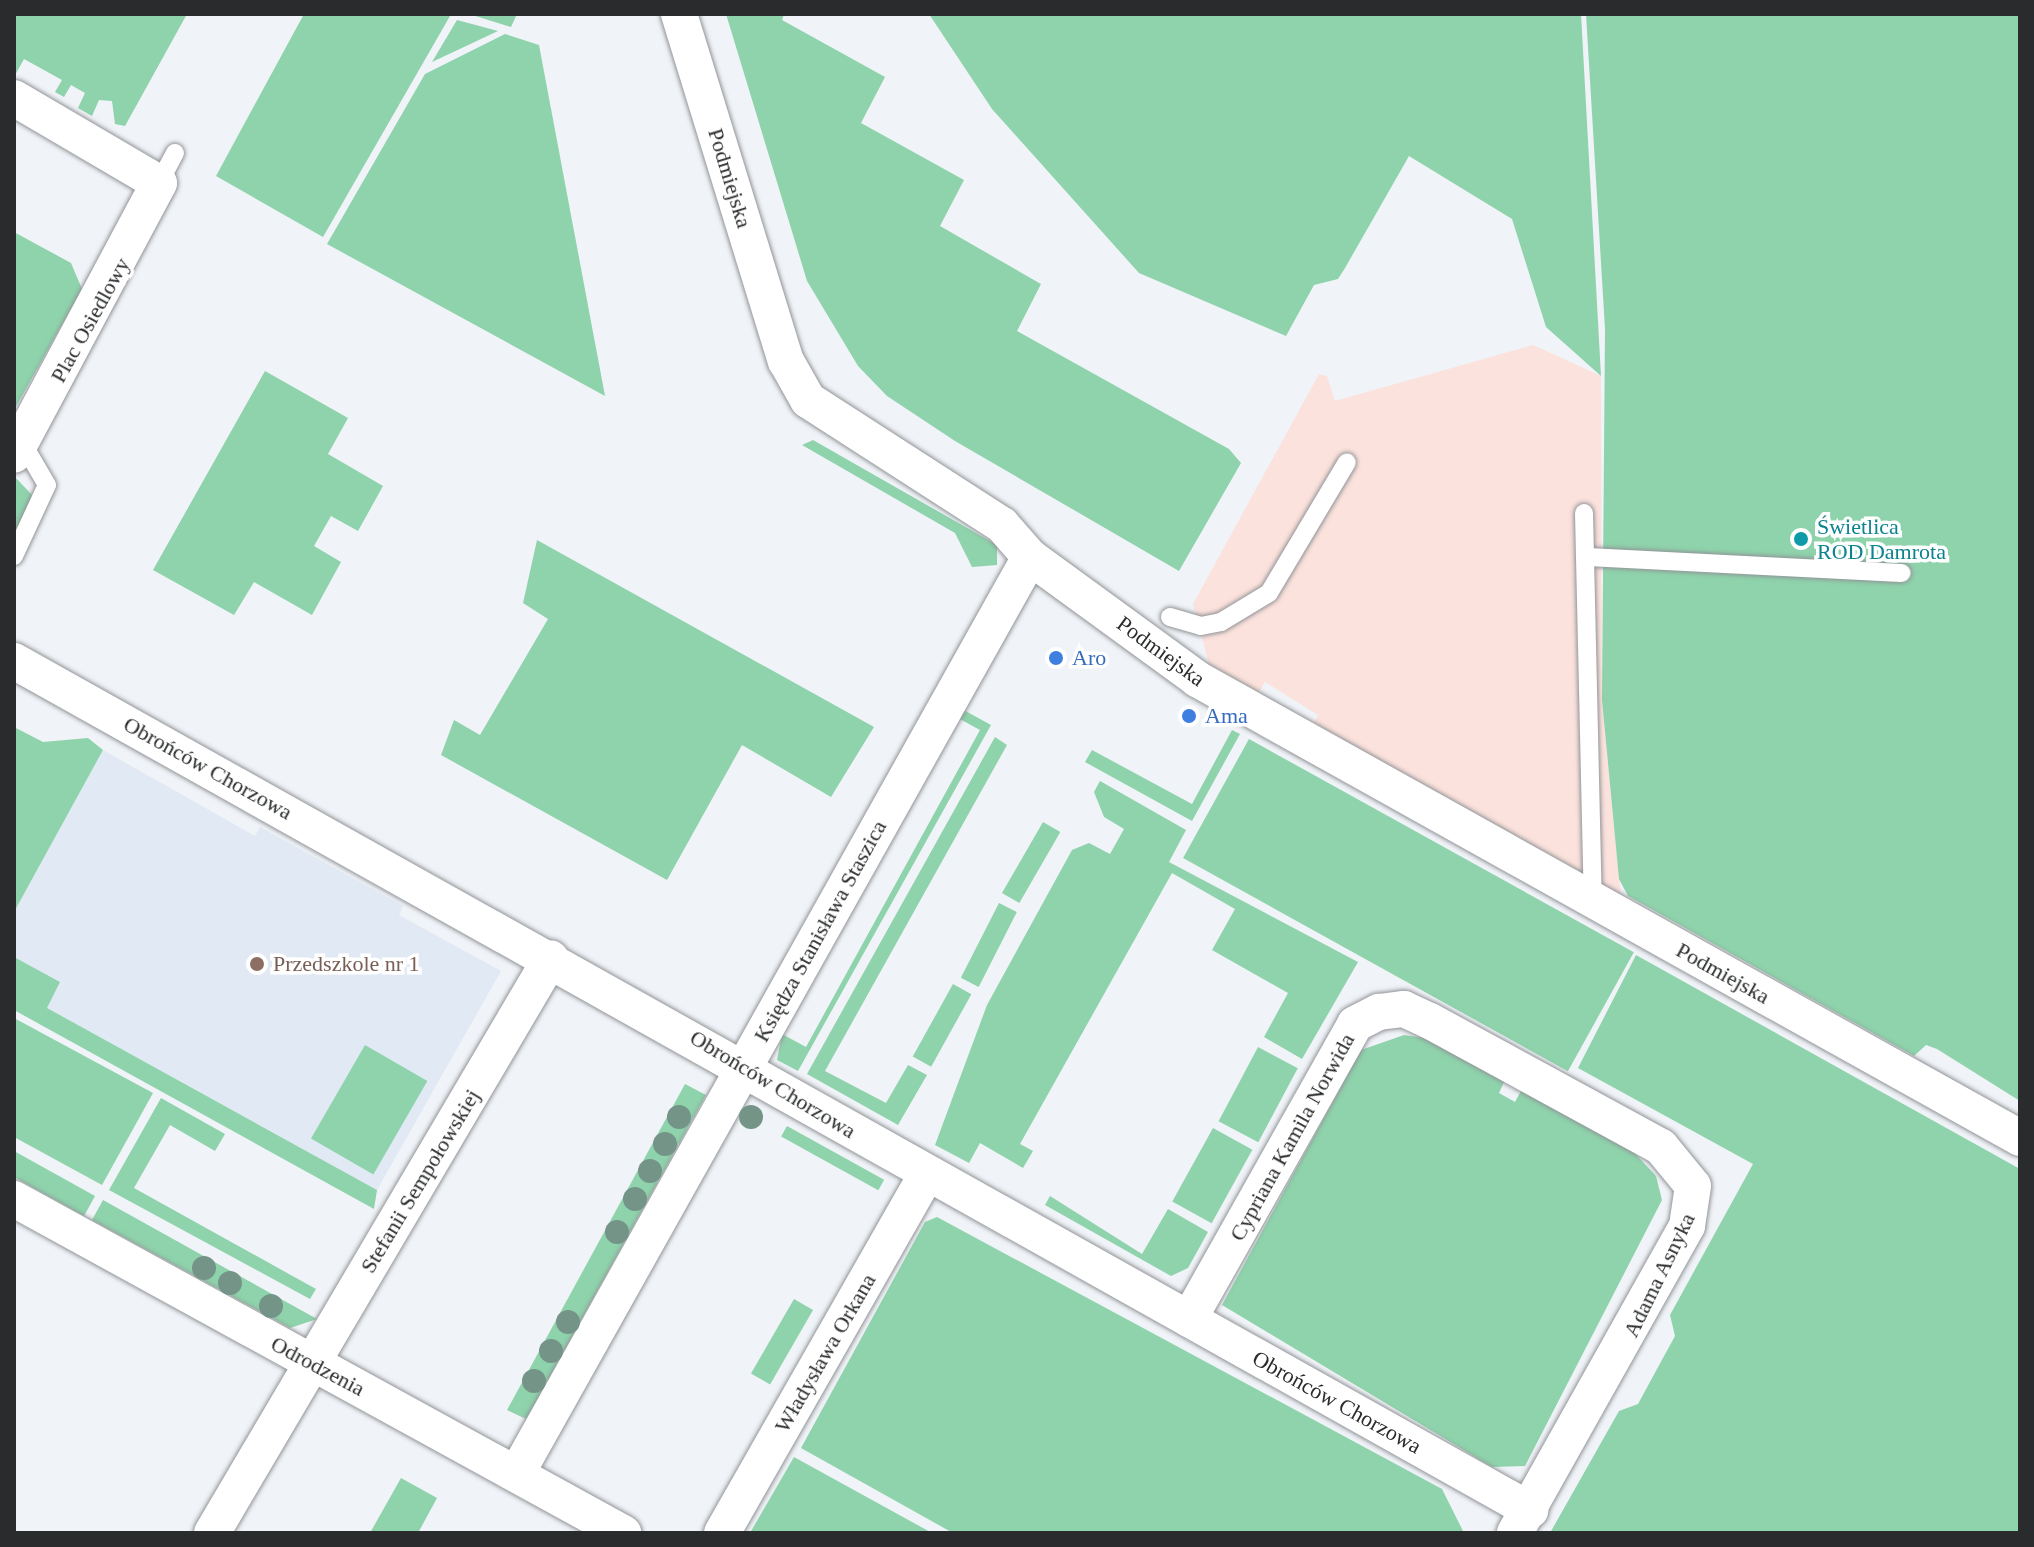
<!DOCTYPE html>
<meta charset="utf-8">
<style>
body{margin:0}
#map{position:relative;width:2034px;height:1547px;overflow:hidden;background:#f0f3f7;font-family:Georgia,serif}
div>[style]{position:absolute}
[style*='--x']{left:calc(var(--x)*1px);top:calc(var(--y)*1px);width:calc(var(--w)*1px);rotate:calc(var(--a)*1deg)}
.industrial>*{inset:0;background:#fce2dc}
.built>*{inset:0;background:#e1e9f4}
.green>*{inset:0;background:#8ed3ab;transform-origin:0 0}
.roads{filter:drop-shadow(0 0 2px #919498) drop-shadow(0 0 2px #919498)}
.service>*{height:18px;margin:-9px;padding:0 9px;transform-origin:9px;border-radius:9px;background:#fff}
.minor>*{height:36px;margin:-18px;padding:0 18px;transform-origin:18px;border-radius:18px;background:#fff}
.trees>*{width:24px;height:24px;margin:-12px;border-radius:50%;background:#749488}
.dots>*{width:22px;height:22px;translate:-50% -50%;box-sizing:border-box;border:4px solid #fff;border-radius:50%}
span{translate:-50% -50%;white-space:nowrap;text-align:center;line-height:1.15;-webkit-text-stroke:7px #fff;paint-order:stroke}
.street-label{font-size:22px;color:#292b2c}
.culture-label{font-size:22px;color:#0d838f}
.left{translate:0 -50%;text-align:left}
.shop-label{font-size:22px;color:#366cbe}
.education-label{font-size:22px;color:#785e54}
.frame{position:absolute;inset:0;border:16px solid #292b2c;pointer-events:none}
</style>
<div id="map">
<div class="industrial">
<div style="clip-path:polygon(1533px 345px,1601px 376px,1602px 700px,1621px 898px,1312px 727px,1318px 715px,1265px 682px,1258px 694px,1210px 668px,1193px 604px,1319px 374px,1327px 376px,1335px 401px)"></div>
</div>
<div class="built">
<div style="clip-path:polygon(103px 750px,255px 836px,260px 827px,403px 906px,399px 915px,501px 971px,377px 1190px,46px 1008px,60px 982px,14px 957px,14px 912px)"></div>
</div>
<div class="green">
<div style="clip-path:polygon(14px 14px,187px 14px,125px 126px,115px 124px,112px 101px,99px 100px,92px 116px,78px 108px,85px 93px,71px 85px,64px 97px,55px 92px,62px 80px,24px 59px,14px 77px)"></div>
<div style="clip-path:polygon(304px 14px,450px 16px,323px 237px,216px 176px)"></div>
<div style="clip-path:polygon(469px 14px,517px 14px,511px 27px)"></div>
<div style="clip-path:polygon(726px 14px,784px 14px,782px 20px,885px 77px,861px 123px,964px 180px,940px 226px,1041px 284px,1017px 331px,1229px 449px,1241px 463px,1179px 571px,955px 441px,887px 396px,858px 366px,807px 281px)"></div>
<div style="clip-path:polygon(929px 14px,1581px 14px,1601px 376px,1546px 327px,1512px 219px,1409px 156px,1345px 268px,1338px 279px,1314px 285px,1286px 336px,1139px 273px,992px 109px)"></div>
<div style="clip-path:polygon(1586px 14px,2020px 14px,2020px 1101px,1937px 1049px,1926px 1045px,1914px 1056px,1628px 896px,1619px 879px,1602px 700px,1605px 329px)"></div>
<div style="clip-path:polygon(457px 20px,498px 31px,432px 62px)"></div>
<div style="clip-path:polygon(505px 34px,539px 45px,605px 396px,327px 244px,425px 74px)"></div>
<div style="clip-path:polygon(14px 232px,71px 263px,82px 289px,14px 410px)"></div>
<div style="clip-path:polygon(265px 371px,348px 418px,328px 454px,383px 486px,358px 531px,331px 516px,314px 546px,341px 562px,312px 615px,254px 582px,234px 615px,153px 570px)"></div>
<div style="clip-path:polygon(813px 440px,997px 545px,997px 565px,972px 567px,955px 533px,802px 445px)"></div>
<div style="clip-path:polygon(15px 477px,33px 496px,14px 535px,14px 477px)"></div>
<div style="clip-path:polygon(537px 540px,874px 727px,831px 797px,742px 745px,667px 880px,441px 755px,454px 720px,480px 735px,548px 619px,523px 603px)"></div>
<div style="clip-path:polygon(960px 708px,991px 725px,798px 1071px,777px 1060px,782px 1034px,806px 1047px,980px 730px,956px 717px)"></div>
<div style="clip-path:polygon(14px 727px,43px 742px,88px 738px,103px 750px,14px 912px)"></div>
<div style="clip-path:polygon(1232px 730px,1240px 734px,1192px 821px,1085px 762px,1092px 750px,1192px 804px)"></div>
<div style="clip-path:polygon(995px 737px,1007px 745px,825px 1071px,886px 1103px,908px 1065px,927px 1075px,898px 1125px,807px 1074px)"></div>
<div style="left:1249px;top:739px;width:440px;height:136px;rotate:29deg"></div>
<div style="clip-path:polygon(1100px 781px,1186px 830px,1169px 862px,1358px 962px,1302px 1059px,1264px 1037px,1288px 993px,1212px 950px,1235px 909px,1172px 873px,1020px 1144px,1033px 1151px,1023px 1168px,980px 1143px,969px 1163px,935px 1145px,987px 1005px,1072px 850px,1089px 843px,1110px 854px,1124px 829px,1104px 817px,1094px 792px)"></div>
<div style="left:1043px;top:822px;width:20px;height:82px;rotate:30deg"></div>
<div style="left:999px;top:903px;width:20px;height:84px;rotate:27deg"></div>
<div style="clip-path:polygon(1636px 955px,2020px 1169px,2020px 1533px,1550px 1533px,1619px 1411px,1638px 1404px,1657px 1369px,1675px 1336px,1670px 1315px,1753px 1164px,1578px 1068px)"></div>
<div style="clip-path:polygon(14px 957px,60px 982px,47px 1008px,377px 1190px,374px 1209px,14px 1010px)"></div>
<div style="left:953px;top:984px;width:21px;height:83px;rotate:29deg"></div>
<div style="clip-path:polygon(14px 1018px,153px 1093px,102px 1185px,14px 1137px)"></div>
<div style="clip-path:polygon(1404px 1035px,1425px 1038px,1505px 1080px,1499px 1093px,1515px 1102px,1522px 1089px,1628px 1146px,1656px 1176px,1662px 1200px,1525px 1466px,1492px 1467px,1222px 1305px,1361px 1050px)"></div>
<div style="left:365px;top:1045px;width:72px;height:108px;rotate:30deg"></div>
<div style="left:1258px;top:1047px;width:45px;height:84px;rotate:28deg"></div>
<div style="clip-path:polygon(685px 1084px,706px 1095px,533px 1407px,526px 1419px,507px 1410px)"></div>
<div style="clip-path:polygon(161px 1098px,225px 1134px,215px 1151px,170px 1125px,134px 1188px,316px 1289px,310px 1299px,109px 1190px)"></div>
<div style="left:787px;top:1126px;width:111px;height:12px;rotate:29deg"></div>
<div style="left:1213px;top:1128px;width:45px;height:84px;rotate:29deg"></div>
<div style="clip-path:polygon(14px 1151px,95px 1196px,84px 1216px,14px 1177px)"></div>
<div style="clip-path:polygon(1050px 1196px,1142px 1254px,1168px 1209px,1208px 1232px,1188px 1268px,1171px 1276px,1045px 1205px)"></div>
<div style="clip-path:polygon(103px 1200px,317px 1319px,290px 1328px,92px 1220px)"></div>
<div style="clip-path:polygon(937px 1217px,1442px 1489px,1464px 1533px,953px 1533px,801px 1448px,925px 1222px)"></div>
<div style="left:794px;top:1299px;width:22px;height:86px;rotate:30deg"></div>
<div style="clip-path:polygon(794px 1457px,932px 1533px,750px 1533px)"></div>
<div style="clip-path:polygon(401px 1478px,437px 1498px,418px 1533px,370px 1533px)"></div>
</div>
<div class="roads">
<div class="service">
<div style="--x:159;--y:183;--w:34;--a:-62"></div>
<div style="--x:1584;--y:513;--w:389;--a:88.7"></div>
<div style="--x:14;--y:556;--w:78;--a:-65.1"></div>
<div style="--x:47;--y:485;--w:48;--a:-120.3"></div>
<div style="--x:1587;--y:557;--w:315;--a:2.9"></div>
<div style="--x:1170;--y:617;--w:32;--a:16"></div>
<div style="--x:1201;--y:626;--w:20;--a:-11"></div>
<div style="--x:1221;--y:622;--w:56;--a:-31.1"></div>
<div style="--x:1269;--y:593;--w:152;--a:-59.2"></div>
</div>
<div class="minor">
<div style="--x:679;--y:14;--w:363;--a:72.9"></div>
<div style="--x:786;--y:361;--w:45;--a:60.6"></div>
<div style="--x:808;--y:400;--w:231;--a:32.8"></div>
<div style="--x:1002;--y:525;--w:43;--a:48.8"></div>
<div style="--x:1030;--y:557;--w:207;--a:36.1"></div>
<div style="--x:1197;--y:679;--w:942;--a:29.15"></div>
<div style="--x:14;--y:98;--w:168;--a:30.4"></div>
<div style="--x:159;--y:183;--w:308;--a:118.1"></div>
<div style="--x:14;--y:661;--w:1738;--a:29.25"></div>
<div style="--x:14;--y:1199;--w:695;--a:28.74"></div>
<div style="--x:1189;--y:1319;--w:338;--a:-60.6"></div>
<div style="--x:1355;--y:1024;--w:27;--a:-27"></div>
<div style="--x:1379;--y:1012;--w:25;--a:-7"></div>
<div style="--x:1404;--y:1009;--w:29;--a:25"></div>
<div style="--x:1430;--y:1021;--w:263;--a:28.6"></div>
<div style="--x:1661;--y:1147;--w:50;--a:50.6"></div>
<div style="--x:1693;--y:1186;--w:40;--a:98.5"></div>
<div style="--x:1687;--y:1226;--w:352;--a:119.3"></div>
<div style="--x:517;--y:1473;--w:1050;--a:-60.75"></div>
<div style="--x:212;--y:1533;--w:667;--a:-59.48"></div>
<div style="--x:722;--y:1533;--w:414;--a:-60.3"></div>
</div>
</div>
<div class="trees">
<div style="left:679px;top:1117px"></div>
<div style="left:751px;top:1117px"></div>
<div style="left:665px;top:1144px"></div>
<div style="left:650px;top:1171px"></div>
<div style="left:635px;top:1199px"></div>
<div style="left:617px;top:1232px"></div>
<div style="left:204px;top:1268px"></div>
<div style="left:230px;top:1283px"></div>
<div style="left:271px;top:1306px"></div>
<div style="left:568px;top:1322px"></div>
<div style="left:551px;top:1351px"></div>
<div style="left:534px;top:1381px"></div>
</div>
<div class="dots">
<div style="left:1801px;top:539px;background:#0f9aa8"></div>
<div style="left:1056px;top:658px;background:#3f7fe0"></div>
<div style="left:1189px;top:716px;background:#3f7fe0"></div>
<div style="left:257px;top:964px;background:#8d6e63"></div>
</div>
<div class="street-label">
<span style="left:730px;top:178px;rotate:73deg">Podmiejska</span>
<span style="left:90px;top:320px;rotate:-61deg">Plac Osiedlowy</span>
<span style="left:1161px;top:651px;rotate:36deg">Podmiejska</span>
<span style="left:208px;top:768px;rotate:29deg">Obrońców Chorzowa</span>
<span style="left:820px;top:931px;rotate:-61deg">Księdza Stanisława Staszica</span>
<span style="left:1723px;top:973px;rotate:29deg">Podmiejska</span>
<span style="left:773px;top:1084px;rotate:31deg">Obrońców Chorzowa</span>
<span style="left:1292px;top:1137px;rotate:-61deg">Cypriana Kamila Norwida</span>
<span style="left:420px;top:1181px;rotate:-59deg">Stefanii Sempołowskiej</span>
<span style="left:1659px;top:1275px;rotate:-64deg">Adama Asnyka</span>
<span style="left:825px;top:1353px;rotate:-60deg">Władysława Orkana</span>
<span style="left:318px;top:1366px;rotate:28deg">Odrodzenia</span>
<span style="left:1337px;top:1402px;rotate:29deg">Obrońców Chorzowa</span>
</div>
<div class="culture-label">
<span class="left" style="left:1817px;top:539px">Świetlica<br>ROD Damrota</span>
</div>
<div class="shop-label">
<span class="left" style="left:1072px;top:658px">Aro</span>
<span class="left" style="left:1205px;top:716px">Ama</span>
</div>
<div class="education-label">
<span class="left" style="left:273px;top:964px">Przedszkole nr 1</span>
</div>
<div class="frame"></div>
</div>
